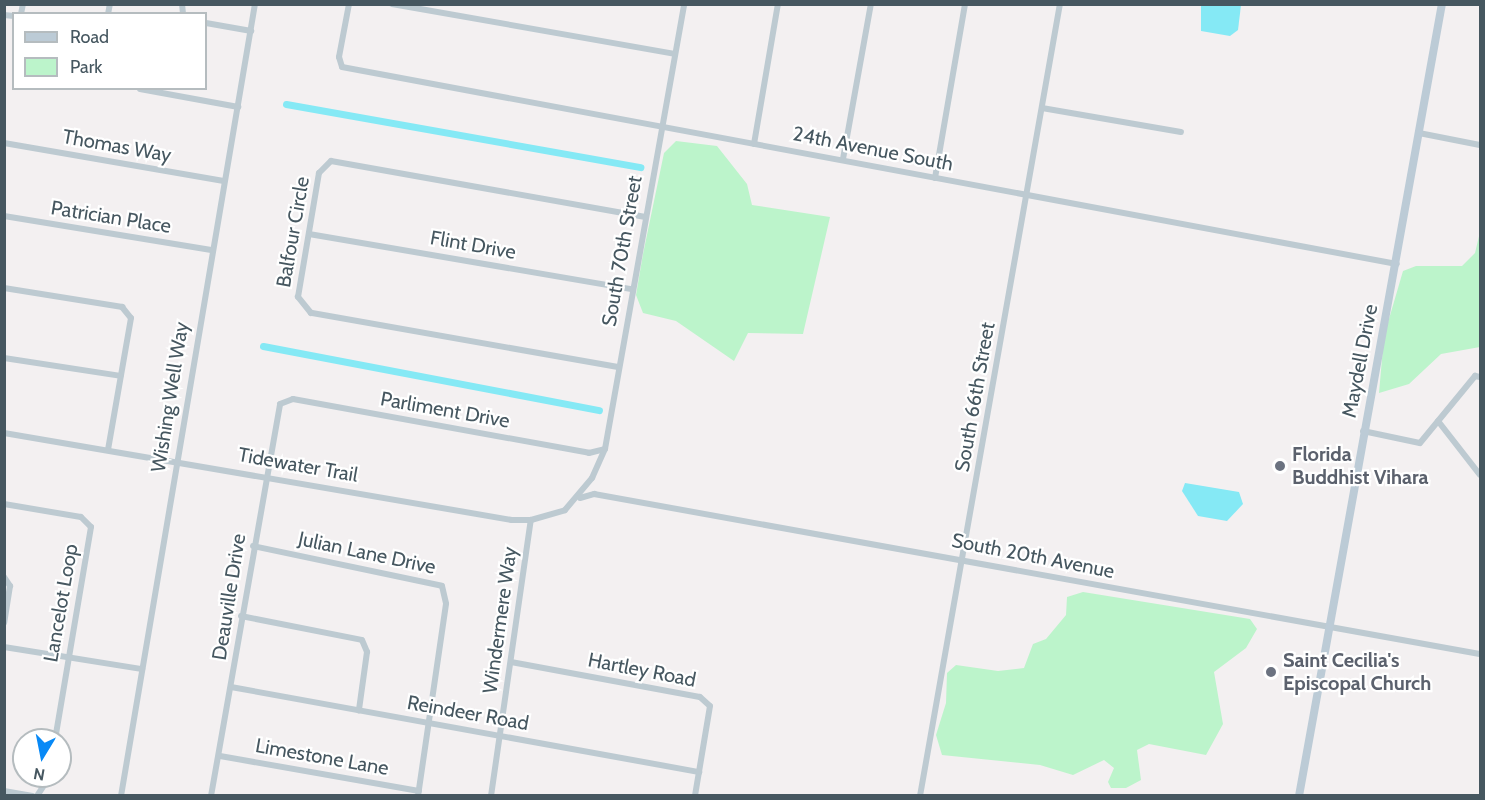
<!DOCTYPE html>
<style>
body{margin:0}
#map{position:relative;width:1485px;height:800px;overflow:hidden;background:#f3f0f1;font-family:Cabin,sans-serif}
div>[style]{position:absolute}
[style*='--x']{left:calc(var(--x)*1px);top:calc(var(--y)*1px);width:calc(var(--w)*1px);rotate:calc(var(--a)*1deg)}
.green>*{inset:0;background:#bcf4cb}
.water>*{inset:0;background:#85e9f5}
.canal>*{height:7px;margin:-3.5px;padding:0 3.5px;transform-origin:3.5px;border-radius:3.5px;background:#85e9f5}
.street>*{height:6px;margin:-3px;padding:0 3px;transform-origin:3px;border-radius:3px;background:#bdcad1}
.secondary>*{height:8px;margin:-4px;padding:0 4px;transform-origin:4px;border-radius:4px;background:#bccbd6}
.dots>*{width:16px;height:16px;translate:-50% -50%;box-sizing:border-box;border:3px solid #fff;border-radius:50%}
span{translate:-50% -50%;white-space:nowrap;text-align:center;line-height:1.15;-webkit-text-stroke:4.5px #fff;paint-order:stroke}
.street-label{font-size:20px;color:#465760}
.worship-label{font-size:20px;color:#5b616d;font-weight:700}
.left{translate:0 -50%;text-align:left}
.frame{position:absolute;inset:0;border:6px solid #465760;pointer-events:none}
.legend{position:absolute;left:12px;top:12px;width:195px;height:78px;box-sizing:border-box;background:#fff;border:2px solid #b5bcbf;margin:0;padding:8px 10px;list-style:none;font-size:18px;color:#465760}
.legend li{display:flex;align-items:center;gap:12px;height:30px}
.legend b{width:30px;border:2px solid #b5bcbf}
.north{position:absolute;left:12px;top:728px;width:60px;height:60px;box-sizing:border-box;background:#fff;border:2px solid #b5bcbf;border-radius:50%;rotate:190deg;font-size:16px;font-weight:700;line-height:24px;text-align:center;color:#465760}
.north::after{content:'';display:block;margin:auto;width:21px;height:27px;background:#0889f6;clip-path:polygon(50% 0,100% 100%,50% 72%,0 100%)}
</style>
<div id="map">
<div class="green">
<div style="clip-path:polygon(676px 141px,717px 146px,747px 184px,752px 205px,830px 217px,803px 334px,748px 333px,734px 361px,676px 321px,643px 313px,636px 295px,643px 254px,664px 153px)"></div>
<div style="clip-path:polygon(1480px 232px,1480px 347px,1441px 354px,1409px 384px,1379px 393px,1384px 336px,1403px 271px,1416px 266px,1462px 266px,1475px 253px)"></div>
<div style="clip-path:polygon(1083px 592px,1250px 619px,1257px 629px,1246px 648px,1214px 672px,1223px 724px,1206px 755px,1149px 744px,1137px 750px,1141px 780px,1126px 788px,1111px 788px,1108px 782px,1114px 768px,1104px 760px,1073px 775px,1040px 765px,942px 755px,936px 735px,946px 703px,947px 673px,956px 665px,998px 671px,1024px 668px,1033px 644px,1046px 639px,1066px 615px,1067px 597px)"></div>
</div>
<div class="water">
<div style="clip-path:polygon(1201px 5px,1241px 5px,1238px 30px,1230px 36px,1201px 31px)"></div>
<div style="clip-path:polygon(1185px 483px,1239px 492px,1243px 504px,1227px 521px,1198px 516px,1182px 491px)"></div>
</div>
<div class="canal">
<div style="--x:286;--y:104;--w:360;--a:10.1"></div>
<div style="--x:263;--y:346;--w:342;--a:10.8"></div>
</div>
<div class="street">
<div style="--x:182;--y:4;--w:10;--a:84"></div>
<div style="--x:349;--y:4;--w:54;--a:100.7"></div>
<div style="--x:339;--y:57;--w:10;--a:73"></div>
<div style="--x:342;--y:67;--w:1073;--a:10.58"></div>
<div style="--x:392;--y:4;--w:287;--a:10"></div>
<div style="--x:21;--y:14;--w:10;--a:-79"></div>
<div style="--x:108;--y:14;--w:10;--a:-79"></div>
<div style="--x:4;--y:15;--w:10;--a:6"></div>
<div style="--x:206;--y:23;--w:46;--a:10.1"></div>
<div style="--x:140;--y:89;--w:100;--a:10.4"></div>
<div style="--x:1042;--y:108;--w:141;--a:9.8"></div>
<div style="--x:1419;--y:133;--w:62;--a:11.1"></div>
<div style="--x:4;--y:143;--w:223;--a:9.8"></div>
<div style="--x:754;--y:144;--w:142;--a:-80.3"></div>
<div style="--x:843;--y:159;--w:158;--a:-79.8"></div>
<div style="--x:935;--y:178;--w:177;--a:-80.2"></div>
<div style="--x:4;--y:216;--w:210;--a:9.3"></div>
<div style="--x:309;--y:234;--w:327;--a:9.7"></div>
<div style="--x:4;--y:288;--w:120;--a:9.1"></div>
<div style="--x:122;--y:307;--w:14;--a:51"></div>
<div style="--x:131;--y:318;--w:134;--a:99.9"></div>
<div style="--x:4;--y:358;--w:118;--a:8.7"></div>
<div style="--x:618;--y:367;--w:312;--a:-170"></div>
<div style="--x:311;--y:313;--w:21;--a:-129"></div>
<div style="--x:298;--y:297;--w:126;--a:-80.4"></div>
<div style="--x:319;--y:173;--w:17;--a:-45"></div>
<div style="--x:331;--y:161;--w:318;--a:10.1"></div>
<div style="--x:1438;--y:421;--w:68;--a:52.1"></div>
<div style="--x:1363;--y:431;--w:58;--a:11.9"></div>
<div style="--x:1420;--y:443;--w:87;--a:-50.6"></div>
<div style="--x:1475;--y:376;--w:5;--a:11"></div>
<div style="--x:4;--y:433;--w:515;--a:9.72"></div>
<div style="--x:512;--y:520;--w:19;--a:0"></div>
<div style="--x:531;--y:520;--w:35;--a:-16"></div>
<div style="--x:565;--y:510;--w:42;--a:-49.8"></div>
<div style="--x:592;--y:478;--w:32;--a:-66"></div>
<div style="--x:605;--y:449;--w:452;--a:-79.9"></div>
<div style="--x:580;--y:498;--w:15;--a:-16"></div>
<div style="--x:594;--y:494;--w:900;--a:10.24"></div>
<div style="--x:4;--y:504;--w:78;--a:9.6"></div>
<div style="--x:81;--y:517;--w:14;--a:45"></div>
<div style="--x:91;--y:527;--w:216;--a:99.6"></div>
<div style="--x:253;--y:546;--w:193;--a:11.9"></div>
<div style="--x:442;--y:586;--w:18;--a:77"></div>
<div style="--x:446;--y:604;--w:194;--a:98.3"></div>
<div style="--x:4;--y:577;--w:11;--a:56"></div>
<div style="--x:10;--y:586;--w:37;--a:99"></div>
<div style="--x:241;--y:616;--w:123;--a:11.2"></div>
<div style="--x:362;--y:640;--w:13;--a:67"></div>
<div style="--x:367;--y:652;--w:59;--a:97.9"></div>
<div style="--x:4;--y:647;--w:140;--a:9.1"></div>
<div style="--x:511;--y:662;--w:192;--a:10.5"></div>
<div style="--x:700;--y:697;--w:13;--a:42"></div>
<div style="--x:710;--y:706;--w:91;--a:99.5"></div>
<div style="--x:231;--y:687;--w:476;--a:10.3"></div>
<div style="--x:220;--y:756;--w:202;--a:10"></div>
<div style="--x:4;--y:791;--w:29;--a:10"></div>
<div style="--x:37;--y:796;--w:24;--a:-57"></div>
<div style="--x:121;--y:796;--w:803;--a:-80.4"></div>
<div style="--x:211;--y:796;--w:398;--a:-80"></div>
<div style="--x:280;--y:404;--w:14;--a:-21"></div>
<div style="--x:293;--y:399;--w:301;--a:10.3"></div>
<div style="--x:589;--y:453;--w:16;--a:-14"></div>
<div style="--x:491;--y:796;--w:279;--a:-81.8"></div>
<div style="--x:920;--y:796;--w:804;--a:-79.98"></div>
</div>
<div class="secondary">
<div style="--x:1299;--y:796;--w:805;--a:-79.77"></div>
</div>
<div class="dots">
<div style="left:1280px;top:466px;background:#6b7280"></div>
<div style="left:1271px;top:672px;background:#6b7280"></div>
</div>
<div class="street-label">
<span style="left:117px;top:146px;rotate:10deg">Thomas Way</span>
<span style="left:873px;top:149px;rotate:11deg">24th Avenue South</span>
<span style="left:111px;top:217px;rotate:9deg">Patrician Place</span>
<span style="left:293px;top:232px;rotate:-80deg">Balfour Circle</span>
<span style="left:473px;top:245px;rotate:10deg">Flint Drive</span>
<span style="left:622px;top:251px;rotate:-80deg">South 70th Street</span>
<span style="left:1360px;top:361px;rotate:-79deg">Maydell Drive</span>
<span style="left:170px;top:397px;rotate:-81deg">Wishing Well Way</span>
<span style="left:975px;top:397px;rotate:-80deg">South 66th Street</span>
<span style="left:445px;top:410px;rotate:10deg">Parliment Drive</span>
<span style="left:298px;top:465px;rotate:10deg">Tidewater Trail</span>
<span style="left:367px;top:553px;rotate:12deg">Julian Lane Drive</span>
<span style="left:1033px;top:556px;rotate:11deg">South 20th Avenue</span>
<span style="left:229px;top:597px;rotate:-81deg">Deauville Drive</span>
<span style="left:61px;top:603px;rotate:-80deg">Lancelot Loop</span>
<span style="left:500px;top:620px;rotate:-82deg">Windermere Way</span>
<span style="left:642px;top:670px;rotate:11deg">Hartley Road</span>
<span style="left:468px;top:713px;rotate:10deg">Reindeer Road</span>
<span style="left:322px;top:757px;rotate:10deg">Limestone Lane</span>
</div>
<div class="worship-label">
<span class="left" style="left:1292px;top:466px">Florida<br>Buddhist Vihara</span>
<span class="left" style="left:1283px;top:672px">Saint Cecilia's<br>Episcopal Church</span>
</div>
<div class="frame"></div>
<ul class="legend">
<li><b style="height:8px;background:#bccbd6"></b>Road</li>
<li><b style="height:16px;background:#bcf4cb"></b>Park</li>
</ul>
<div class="north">N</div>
</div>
